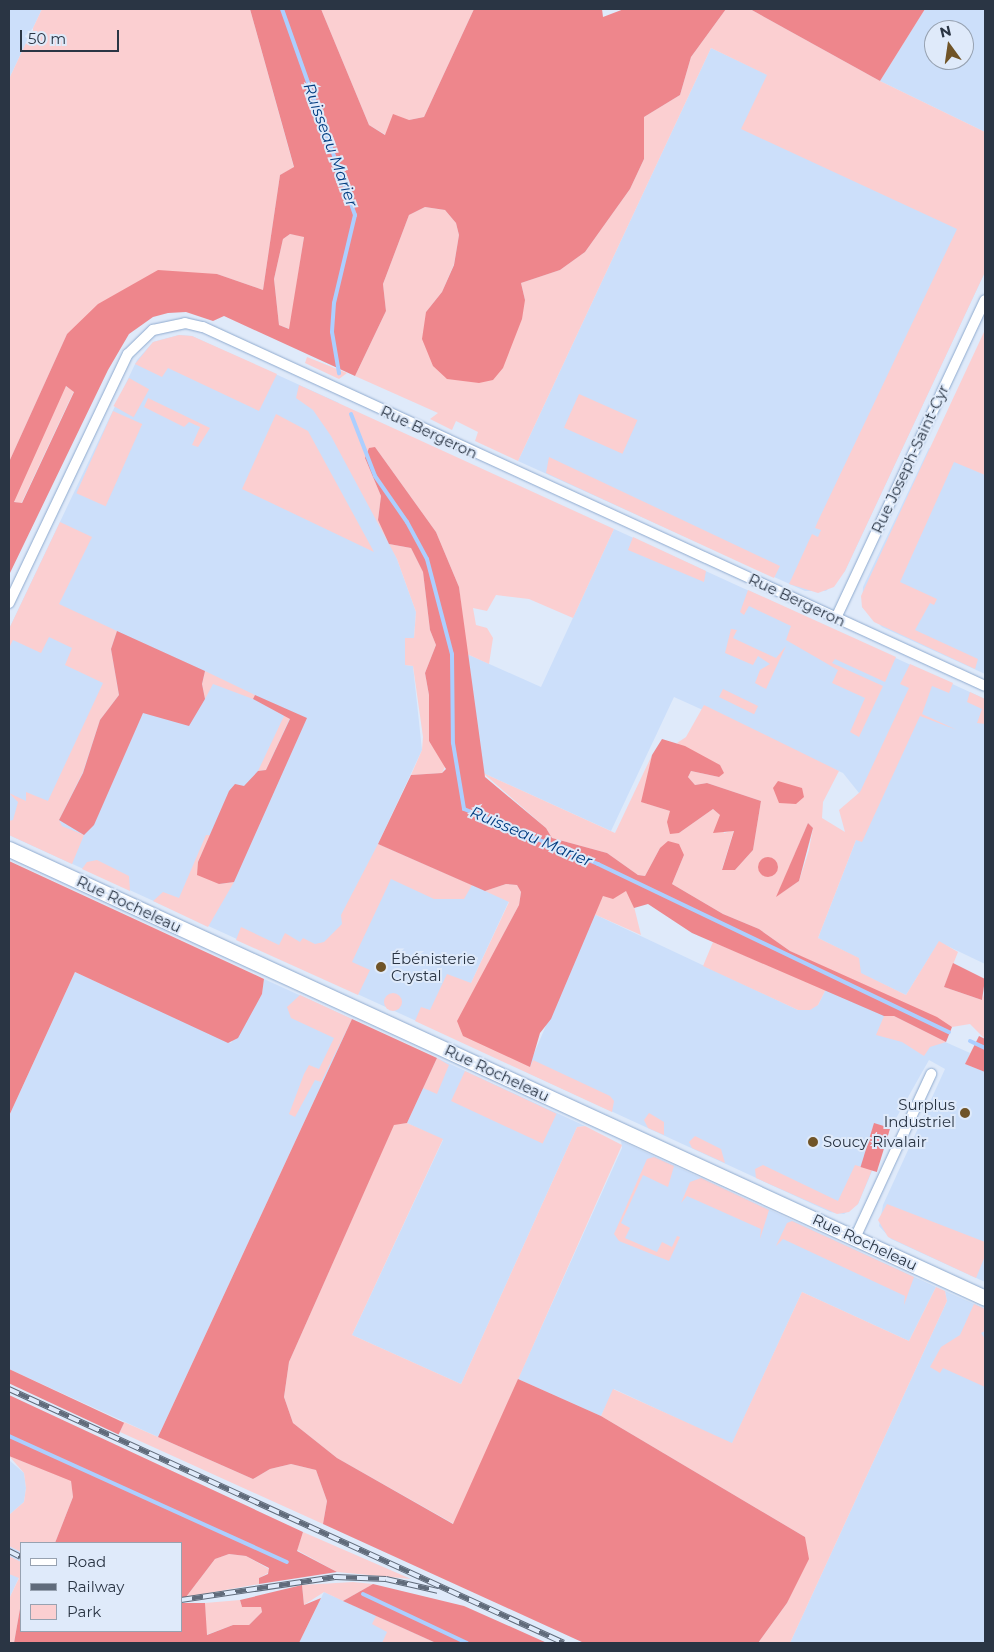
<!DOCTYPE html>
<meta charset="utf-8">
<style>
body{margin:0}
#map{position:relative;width:994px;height:1652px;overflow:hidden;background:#dfeafa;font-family:Montserrat,sans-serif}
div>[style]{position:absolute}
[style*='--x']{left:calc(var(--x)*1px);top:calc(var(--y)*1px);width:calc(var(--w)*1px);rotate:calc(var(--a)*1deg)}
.built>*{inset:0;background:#ccdffa}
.green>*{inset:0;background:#fbcfd1;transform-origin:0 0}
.round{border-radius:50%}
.forest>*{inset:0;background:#ee868c;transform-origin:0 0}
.stream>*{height:4px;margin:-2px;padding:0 2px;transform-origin:2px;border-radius:2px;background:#accfff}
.roads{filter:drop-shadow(0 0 1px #8faace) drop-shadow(0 0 1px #8faace)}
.street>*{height:10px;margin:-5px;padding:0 5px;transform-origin:5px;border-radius:5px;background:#fff}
.secondary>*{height:15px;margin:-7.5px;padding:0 7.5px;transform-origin:7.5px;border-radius:7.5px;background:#fff}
.rail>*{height:5.5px;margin-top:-2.75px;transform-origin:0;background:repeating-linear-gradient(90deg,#dfeafa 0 11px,#606b7b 0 22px);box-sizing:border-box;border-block:1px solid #606b7b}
.dots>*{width:14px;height:14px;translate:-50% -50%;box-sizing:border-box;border:2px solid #dfeafa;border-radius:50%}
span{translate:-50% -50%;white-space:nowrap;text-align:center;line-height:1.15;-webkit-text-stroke:4px #dfeafa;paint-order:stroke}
.street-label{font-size:15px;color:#2a3544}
.poi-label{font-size:15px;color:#2a3544}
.left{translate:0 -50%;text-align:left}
.right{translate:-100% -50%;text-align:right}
.water-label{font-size:16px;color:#023d81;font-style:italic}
.frame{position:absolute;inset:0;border:10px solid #2a3544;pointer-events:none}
.legend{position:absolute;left:20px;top:1542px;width:162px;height:90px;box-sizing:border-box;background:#dfeafa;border:1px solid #97a2b1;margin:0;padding:6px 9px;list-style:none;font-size:15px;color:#2a3544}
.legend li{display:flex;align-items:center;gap:10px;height:25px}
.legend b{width:25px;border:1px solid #97a2b1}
.north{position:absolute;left:924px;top:20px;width:50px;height:50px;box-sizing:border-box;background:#dfeafa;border:1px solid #97a2b1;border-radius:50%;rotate:346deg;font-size:14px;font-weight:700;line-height:20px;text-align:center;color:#2a3544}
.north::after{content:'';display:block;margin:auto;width:18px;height:22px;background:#705427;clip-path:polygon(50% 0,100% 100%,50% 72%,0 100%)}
.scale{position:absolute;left:20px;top:30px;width:99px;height:22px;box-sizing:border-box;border:2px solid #2a3544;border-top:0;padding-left:6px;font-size:15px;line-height:18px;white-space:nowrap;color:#2a3544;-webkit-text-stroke:4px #dfeafa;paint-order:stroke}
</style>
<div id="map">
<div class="built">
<div style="clip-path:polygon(9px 9px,42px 9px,9px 79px)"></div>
<div style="clip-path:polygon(evenodd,925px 9px,985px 9px,985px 132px,880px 81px,925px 9px,934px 30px,964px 30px,964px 60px,934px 60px,934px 30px)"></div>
<div style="clip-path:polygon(711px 48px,768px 75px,753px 106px,985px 214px,985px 272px,845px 571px,826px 591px,805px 591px,518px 461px)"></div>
<div style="clip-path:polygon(179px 335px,192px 336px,339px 403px,337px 426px,397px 559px,416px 612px,414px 638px,405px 638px,405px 665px,413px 666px,422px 750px,378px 844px,509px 901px,447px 1035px,9px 835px,9px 629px,137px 360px,153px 342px)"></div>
<div style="clip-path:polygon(929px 448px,985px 475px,985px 674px,882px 627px,862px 607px,863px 587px)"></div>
<div style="clip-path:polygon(614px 529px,985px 699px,985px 964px,939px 942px,906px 995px,860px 973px,858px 958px,818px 938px,856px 840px,859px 793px,843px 773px,674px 697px,611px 831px,483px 773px,467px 654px,541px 687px)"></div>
<div style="clip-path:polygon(594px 914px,798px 1010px,818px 1005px,826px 989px,970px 1053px,966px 1064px,985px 1072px,985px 1282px,891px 1239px,879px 1226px,883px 1205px,945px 1069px,929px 1060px,890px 1129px,858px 1204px,844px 1214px,830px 1212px,526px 1072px)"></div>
<div style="clip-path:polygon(75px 972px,231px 1043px,262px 994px,264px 979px,352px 1019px,158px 1437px,9px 1369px,9px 1116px)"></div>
<div style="clip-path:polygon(437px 1058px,585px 1126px,577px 1127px,461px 1384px,352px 1335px,443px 1140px,407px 1123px)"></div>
<div style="clip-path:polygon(621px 1141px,936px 1287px,909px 1341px,802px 1292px,732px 1444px,614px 1389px,601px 1416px,518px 1379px,622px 1148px)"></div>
<div style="clip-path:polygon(945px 1291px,985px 1309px,985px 1643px,790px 1643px,947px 1301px)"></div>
<div style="clip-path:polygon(9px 1460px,24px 1473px,26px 1488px,24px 1502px,9px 1515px)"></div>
<div style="clip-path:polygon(9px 1546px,21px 1552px,21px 1573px,9px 1599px)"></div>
<div style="clip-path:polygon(324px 1592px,436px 1643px,299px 1643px)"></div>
</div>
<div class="green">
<div style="clip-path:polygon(42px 9px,250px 9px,294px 168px,280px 175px,263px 290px,217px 274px,67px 334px,9px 462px,9px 79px)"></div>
<div style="clip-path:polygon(321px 9px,474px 9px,424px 117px,409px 120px,386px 135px,369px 125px)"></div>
<div style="clip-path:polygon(726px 9px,750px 9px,880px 81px,985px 132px,985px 272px,845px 571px,834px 587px,818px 593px,789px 584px,812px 534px,818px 537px,821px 530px,815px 528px,818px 521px,957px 229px,741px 129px,767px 75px,711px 48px,518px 461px,475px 441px,478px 432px,456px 421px,452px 430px,430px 419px,438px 413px,355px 376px,386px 311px,383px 284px,409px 215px,425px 207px,445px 210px,456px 223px,459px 235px,454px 264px,442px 292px,426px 312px,525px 300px,521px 283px,560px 270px,585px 252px,630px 189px,644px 159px,644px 117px,680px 95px,691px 57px)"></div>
<div style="clip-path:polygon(290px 234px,304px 236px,290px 329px,279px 325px,274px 279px,283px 239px)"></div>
<div style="clip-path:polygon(984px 332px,985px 475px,954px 462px,900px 582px,937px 599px,934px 605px,930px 603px,915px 630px,978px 659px,975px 669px,874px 622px,862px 607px,861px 596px)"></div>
<div style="clip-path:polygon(179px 335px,192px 336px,277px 374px,259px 411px,168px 368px,162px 377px,135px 364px,153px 342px)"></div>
<div style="clip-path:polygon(307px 357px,347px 373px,339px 379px,305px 363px)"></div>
<div style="left:129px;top:378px;width:23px;height:32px;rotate:29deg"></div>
<div style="clip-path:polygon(299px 385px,614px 529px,573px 618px,529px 599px,496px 595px,487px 611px,473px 608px,476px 625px,487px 628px,493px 638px,489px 664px,467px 654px,459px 587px,436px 532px,375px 447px,365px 458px,381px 496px,378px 520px,389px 544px,411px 548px,423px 572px,430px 630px,436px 645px,425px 673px,429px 695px,429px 741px,446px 765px,442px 773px,411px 775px,422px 750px,423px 737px,413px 666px,405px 665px,405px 638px,414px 638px,416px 612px,397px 559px,389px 544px,331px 436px,313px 410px,296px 398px)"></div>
<div style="clip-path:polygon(65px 386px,74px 391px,21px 504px,13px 501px)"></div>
<div style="left:579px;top:394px;width:64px;height:37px;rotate:24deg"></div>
<div style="clip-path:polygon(148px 398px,210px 428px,198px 447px,192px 445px,200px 427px,189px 422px,184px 427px,144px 407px)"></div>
<div style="left:113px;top:411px;width:32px;height:90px;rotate:24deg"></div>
<div style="clip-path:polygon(276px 414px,308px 431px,374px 552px,242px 489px)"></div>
<div style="clip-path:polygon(549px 457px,780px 566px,774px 578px,546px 473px)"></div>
<div style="clip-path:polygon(60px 522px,92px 537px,59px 604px,117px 631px,111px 649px,119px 695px,100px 720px,83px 772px,59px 820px,62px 826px,84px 835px,72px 864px,9px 835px,9px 821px,13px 820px,18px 802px,9px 793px,26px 801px,26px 792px,48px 801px,103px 683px,65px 665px,72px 648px,49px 637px,41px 653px,13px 640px,9px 648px,9px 629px)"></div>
<div style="clip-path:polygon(633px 537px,706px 571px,704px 582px,628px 550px)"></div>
<div style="clip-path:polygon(748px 590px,896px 657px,885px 682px,835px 659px,832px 663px,883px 686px,859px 737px,850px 732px,865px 698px,832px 683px,838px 670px,786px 640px,791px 626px,749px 606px,744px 615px,740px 612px)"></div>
<div style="clip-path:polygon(731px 629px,737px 630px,733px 638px,776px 658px,786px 646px,766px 689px,755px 683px,760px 670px,770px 664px,758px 656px,753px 665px,725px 653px)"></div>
<div style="clip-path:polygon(evenodd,910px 664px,953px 683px,949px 693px,932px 686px,922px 714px,957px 730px,920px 716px,862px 842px,856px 840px,818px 938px,859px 958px,861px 973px,906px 995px,939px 941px,958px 952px,944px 987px,982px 1000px,985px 992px,985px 1039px,970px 1024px,952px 1027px,790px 951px,759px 929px,723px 914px,672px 884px,684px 855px,660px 848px,645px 876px,638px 875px,607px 853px,552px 838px,546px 828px,483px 773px,615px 833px,652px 755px,642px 802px,670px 811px,679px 833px,713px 809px,720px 815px,724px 833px,734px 830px,722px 869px,735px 870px,753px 850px,761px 801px,707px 783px,695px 785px,688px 777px,691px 771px,719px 777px,677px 743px,686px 737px,704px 705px,839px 771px,823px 802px,822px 818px,845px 832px,839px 810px,860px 792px,909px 688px,900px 684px,910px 664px,808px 823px,813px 828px,809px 850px,799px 881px,777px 896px,808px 823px)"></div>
<div style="clip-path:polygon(205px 671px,255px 695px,253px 699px,213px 684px,205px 699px,202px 684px)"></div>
<div style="left:723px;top:689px;width:39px;height:9px;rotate:26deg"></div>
<div style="clip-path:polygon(970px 692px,985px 699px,985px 724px,977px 723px,982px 709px,967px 702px)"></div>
<div style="clip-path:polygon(284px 716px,290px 718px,266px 770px,258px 771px)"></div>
<div style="clip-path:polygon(206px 835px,210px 835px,198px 862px,219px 884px,234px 882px,208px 927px,153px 901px,163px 892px,179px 898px)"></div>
<div style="clip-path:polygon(378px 844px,472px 885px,464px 899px,434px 899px,391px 879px,352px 962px,370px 970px,358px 995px,236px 940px,241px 927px,279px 945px,285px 933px,300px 942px,303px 938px,315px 944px,324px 942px,342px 924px,341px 915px)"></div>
<div style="clip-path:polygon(97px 860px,129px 876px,130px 891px,82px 869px,87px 862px)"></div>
<div style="clip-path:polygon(506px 884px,517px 885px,521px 892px,519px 905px,483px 973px,530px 1067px,533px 1060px,610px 1096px,614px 1101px,612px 1112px,415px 1021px,421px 1007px,430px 1010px,447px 974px,471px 983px,509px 902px,485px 891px)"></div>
<div style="clip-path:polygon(626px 891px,631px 894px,641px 935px,594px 914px,603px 896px)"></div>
<div style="clip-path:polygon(713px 942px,793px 976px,826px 989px,818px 1005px,810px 1010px,798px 1010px,703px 966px)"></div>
<div class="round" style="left:384px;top:993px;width:18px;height:18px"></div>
<div style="clip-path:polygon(300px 995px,352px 1019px,321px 1082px,315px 1080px,295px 1117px,289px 1114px,304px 1074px,309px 1065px,319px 1069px,334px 1038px,291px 1018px,287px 1007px)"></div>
<div style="clip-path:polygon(884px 1016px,894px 1016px,946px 1042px,930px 1047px,924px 1056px,902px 1042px,876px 1035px)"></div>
<div style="clip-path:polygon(437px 1058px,449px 1065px,437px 1094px,423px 1088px)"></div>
<div style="left:465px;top:1071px;width:101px;height:33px;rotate:25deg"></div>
<div style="clip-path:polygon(649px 1113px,664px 1122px,664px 1135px,648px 1128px,644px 1120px)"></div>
<div style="clip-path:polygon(407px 1123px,443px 1139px,352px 1335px,461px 1384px,577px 1127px,585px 1126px,622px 1145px,454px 1524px,337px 1458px,293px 1423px,284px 1397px,289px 1362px,394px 1124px)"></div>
<div style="clip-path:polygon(695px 1136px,721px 1149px,725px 1163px,692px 1148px,689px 1142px)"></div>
<div style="clip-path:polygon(654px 1157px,674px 1166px,668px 1187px,643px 1175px,621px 1223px,630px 1228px,625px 1238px,657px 1252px,662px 1242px,672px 1247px,677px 1236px,680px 1237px,669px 1261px,619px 1241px,614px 1234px,647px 1159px)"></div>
<div style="clip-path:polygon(763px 1165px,838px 1201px,855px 1165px,872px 1170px,858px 1204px,849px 1212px,837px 1214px,756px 1178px,755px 1169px)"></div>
<div style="clip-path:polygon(701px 1178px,769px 1210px,760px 1239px,761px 1229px,687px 1196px,681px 1203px,690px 1182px)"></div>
<div style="clip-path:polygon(887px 1204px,985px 1242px,985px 1256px,976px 1278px,888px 1237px,878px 1220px)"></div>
<div style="clip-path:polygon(792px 1221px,914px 1277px,904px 1305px,905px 1296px,783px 1239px,776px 1246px,787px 1223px)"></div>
<div style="clip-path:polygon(936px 1287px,945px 1291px,947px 1301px,790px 1643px,758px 1643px,787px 1603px,805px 1537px,601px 1416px,613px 1389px,732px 1443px,802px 1292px,909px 1341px)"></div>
<div style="clip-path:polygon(974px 1304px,985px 1309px,985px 1331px,981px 1333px,985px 1339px,985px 1387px,943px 1368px,940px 1373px,930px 1367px,941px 1347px,960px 1335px)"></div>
<div style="clip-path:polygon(124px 1422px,253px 1479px,270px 1469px,291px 1464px,316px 1470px,327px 1501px,323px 1524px,120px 1432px)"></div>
<div style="clip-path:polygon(9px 1456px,71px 1480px,73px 1497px,55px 1543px,21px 1543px,21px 1552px,9px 1546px,9px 1515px,24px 1502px,26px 1488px,24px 1473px)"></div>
<div style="clip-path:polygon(303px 1532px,411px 1579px,337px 1572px,297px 1550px)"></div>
<div style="clip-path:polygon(229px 1554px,246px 1556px,269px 1569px,268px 1573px,259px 1578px,259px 1584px,186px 1597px,215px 1559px)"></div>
<div style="clip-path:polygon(9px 1556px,21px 1562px,21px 1603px,14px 1643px,9px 1643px,9px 1599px,19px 1578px,9px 1574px)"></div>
<div style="clip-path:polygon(353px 1582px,373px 1584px,343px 1601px,324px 1592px,304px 1605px,302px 1585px)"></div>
<div style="clip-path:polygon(240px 1600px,242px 1607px,261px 1607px,262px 1612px,249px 1625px,233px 1625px,206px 1635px,205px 1603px)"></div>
<div style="clip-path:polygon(376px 1616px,436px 1643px,382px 1643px,387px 1632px,372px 1624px)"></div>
</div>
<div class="forest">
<div style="clip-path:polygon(evenodd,250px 9px,321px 9px,369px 125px,385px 135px,393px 114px,409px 120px,424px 117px,474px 9px,602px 9px,603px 17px,624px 9px,726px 9px,691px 57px,680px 95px,644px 117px,644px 159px,630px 189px,585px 252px,560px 270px,521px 283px,525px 300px,522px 319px,503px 368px,493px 380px,479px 383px,447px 379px,433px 366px,422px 339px,426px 312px,442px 292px,454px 265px,459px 235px,456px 223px,445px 210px,425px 207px,409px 215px,383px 284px,386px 311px,355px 376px,224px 316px,213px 321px,186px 312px,168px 313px,153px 317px,129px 334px,108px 370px,9px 575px,9px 462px,67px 334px,98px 304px,158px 270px,217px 274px,263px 290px,280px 175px,294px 167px,250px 9px,290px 234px,304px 237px,289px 329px,279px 325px,274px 279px,283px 239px,290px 234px,250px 9px,66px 386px,74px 392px,22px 503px,14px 502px,66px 386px)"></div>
<div style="clip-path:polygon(750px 9px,925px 9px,880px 81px)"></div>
<div style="clip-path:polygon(375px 447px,436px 532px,459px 587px,485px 777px,546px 828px,552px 838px,607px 853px,638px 875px,645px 876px,660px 848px,668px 841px,679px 844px,684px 855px,672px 884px,723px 914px,759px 929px,790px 951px,937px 1017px,952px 1027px,946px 1042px,894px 1016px,884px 1016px,692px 933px,648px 904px,634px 908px,626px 891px,613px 899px,603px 896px,551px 1019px,540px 1033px,530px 1067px,463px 1036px,457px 1021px,519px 905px,521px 892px,517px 885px,506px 884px,485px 891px,378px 844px,411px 775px,442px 773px,446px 769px,429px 741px,429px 695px,425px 673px,436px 645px,430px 630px,423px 572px,411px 548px,389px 544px,378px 520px,381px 496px,365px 458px,369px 448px)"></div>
<div style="clip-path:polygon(117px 631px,205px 671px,202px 684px,205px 699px,189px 726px,143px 713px,94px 825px,84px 835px,59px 820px,83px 773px,100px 720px,119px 695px,111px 649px)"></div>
<div style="clip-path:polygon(255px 695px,307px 718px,234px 882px,219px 884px,197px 875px,198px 862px,229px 791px,235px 784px,244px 786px,258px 771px,266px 770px,290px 719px,253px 699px)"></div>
<div style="clip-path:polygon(662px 739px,685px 746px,720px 765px,724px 773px,719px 777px,691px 771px,688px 777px,695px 785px,707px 783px,761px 801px,753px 850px,735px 870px,722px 870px,734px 831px,713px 833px,720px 815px,713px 809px,679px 833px,670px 834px,667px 822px,670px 811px,641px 802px,652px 755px)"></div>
<div style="clip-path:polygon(778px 781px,802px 788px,804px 797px,796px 804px,779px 803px,773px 788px)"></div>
<div style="clip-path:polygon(808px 823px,813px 828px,799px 881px,776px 897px)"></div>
<div class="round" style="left:758px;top:857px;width:20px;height:20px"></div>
<div style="clip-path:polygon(9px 861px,264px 979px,262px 994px,238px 1038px,228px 1043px,75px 972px,9px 1116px)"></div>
<div style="clip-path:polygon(953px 963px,985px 979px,982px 1000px,944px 987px)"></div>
<div style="clip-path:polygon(352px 1019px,437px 1058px,407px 1123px,394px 1125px,289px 1362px,284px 1397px,293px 1423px,337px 1458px,453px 1524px,518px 1379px,601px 1416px,805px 1537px,809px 1559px,787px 1603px,758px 1643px,584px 1643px,323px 1524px,327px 1501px,316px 1470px,291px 1464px,270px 1469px,253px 1479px,158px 1437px)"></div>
<div style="clip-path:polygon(979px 1036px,985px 1039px,985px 1072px,965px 1064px)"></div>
<div style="left:874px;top:1123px;width:17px;height:46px;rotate:17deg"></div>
<div style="left:9px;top:1369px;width:127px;height:13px;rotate:25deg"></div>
<div style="clip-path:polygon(9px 1395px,303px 1532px,297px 1551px,337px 1572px,259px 1584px,259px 1578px,268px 1574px,269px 1568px,246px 1556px,229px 1554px,215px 1559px,186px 1597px,181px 1597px,181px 1543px,55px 1543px,73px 1497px,71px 1481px,9px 1456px)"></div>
<div style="clip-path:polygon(373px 1584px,464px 1606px,547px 1643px,436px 1643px,343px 1601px)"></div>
<div style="clip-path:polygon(302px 1585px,304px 1605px,321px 1598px,299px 1643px,14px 1643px,21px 1603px,21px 1631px,181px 1631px,181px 1603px,205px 1603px,207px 1635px,233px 1625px,249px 1625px,262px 1612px,261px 1607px,242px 1607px,240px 1600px)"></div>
</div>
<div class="stream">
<div style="--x:282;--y:9;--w:219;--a:70.5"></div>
<div style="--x:355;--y:215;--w:90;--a:103.4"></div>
<div style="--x:334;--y:303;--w:29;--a:94"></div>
<div style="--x:332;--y:332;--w:42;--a:80.3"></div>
<div style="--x:351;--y:414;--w:66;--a:68.8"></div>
<div style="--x:375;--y:476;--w:56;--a:55.2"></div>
<div style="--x:407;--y:522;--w:42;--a:61.6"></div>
<div style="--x:427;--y:559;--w:98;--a:75.3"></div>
<div style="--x:452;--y:654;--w:89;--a:89.4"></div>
<div style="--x:453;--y:743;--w:67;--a:80.5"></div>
<div style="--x:464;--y:809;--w:145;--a:22.3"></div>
<div style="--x:598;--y:864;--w:389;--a:25.6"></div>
<div style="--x:970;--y:1041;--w:17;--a:25"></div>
<div style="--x:9;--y:1436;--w:305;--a:24.4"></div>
<div style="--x:363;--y:1594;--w:115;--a:25.2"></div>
</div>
<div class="roads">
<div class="street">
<div style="--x:9;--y:603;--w:276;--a:-64.5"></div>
<div style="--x:128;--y:354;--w:35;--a:-44"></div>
<div style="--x:153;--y:330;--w:33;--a:-12"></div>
<div style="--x:185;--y:323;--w:18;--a:13"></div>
<div style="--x:203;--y:327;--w:860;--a:24.66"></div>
<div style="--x:836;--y:618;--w:351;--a:-64.9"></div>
<div style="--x:855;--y:1238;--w:181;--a:-65.1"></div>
</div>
<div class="secondary">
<div style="--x:9;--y:849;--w:1074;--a:24.7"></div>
</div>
</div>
<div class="rail">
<div style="--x:9;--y:1389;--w:610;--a:24.59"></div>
<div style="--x:9;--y:1551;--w:13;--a:27"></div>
<div style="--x:181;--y:1600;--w:156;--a:-8.5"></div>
<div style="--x:335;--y:1577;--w:51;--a:2.2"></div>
<div style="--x:386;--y:1579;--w:53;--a:13"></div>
</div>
<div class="dots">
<div style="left:381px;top:967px;background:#705427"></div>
<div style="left:965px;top:1113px;background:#705427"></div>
<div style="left:813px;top:1142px;background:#705427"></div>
</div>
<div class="street-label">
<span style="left:429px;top:432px;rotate:25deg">Rue Bergeron</span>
<span style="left:910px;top:459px;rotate:-65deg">Rue Joseph-Saint-Cyr</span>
<span style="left:797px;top:600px;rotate:25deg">Rue Bergeron</span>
<span style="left:129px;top:904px;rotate:25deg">Rue Rocheleau</span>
<span style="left:497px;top:1073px;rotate:25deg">Rue Rocheleau</span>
<span style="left:865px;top:1242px;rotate:25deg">Rue Rocheleau</span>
</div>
<div class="poi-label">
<span class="left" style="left:391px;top:967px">Ébénisterie<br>Crystal</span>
<span class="right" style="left:955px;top:1113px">Surplus<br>Industriel</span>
<span class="left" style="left:823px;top:1142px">Soucy Rivalair</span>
</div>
<div class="water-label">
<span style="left:330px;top:145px;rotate:70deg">Ruisseau Marier</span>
<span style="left:531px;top:837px;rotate:23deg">Ruisseau Marier</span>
</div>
<div class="frame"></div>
<ul class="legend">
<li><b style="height:6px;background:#fff"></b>Road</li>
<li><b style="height:6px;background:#606b7b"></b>Railway</li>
<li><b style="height:14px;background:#fbcfd1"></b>Park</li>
</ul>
<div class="north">N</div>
<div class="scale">50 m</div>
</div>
